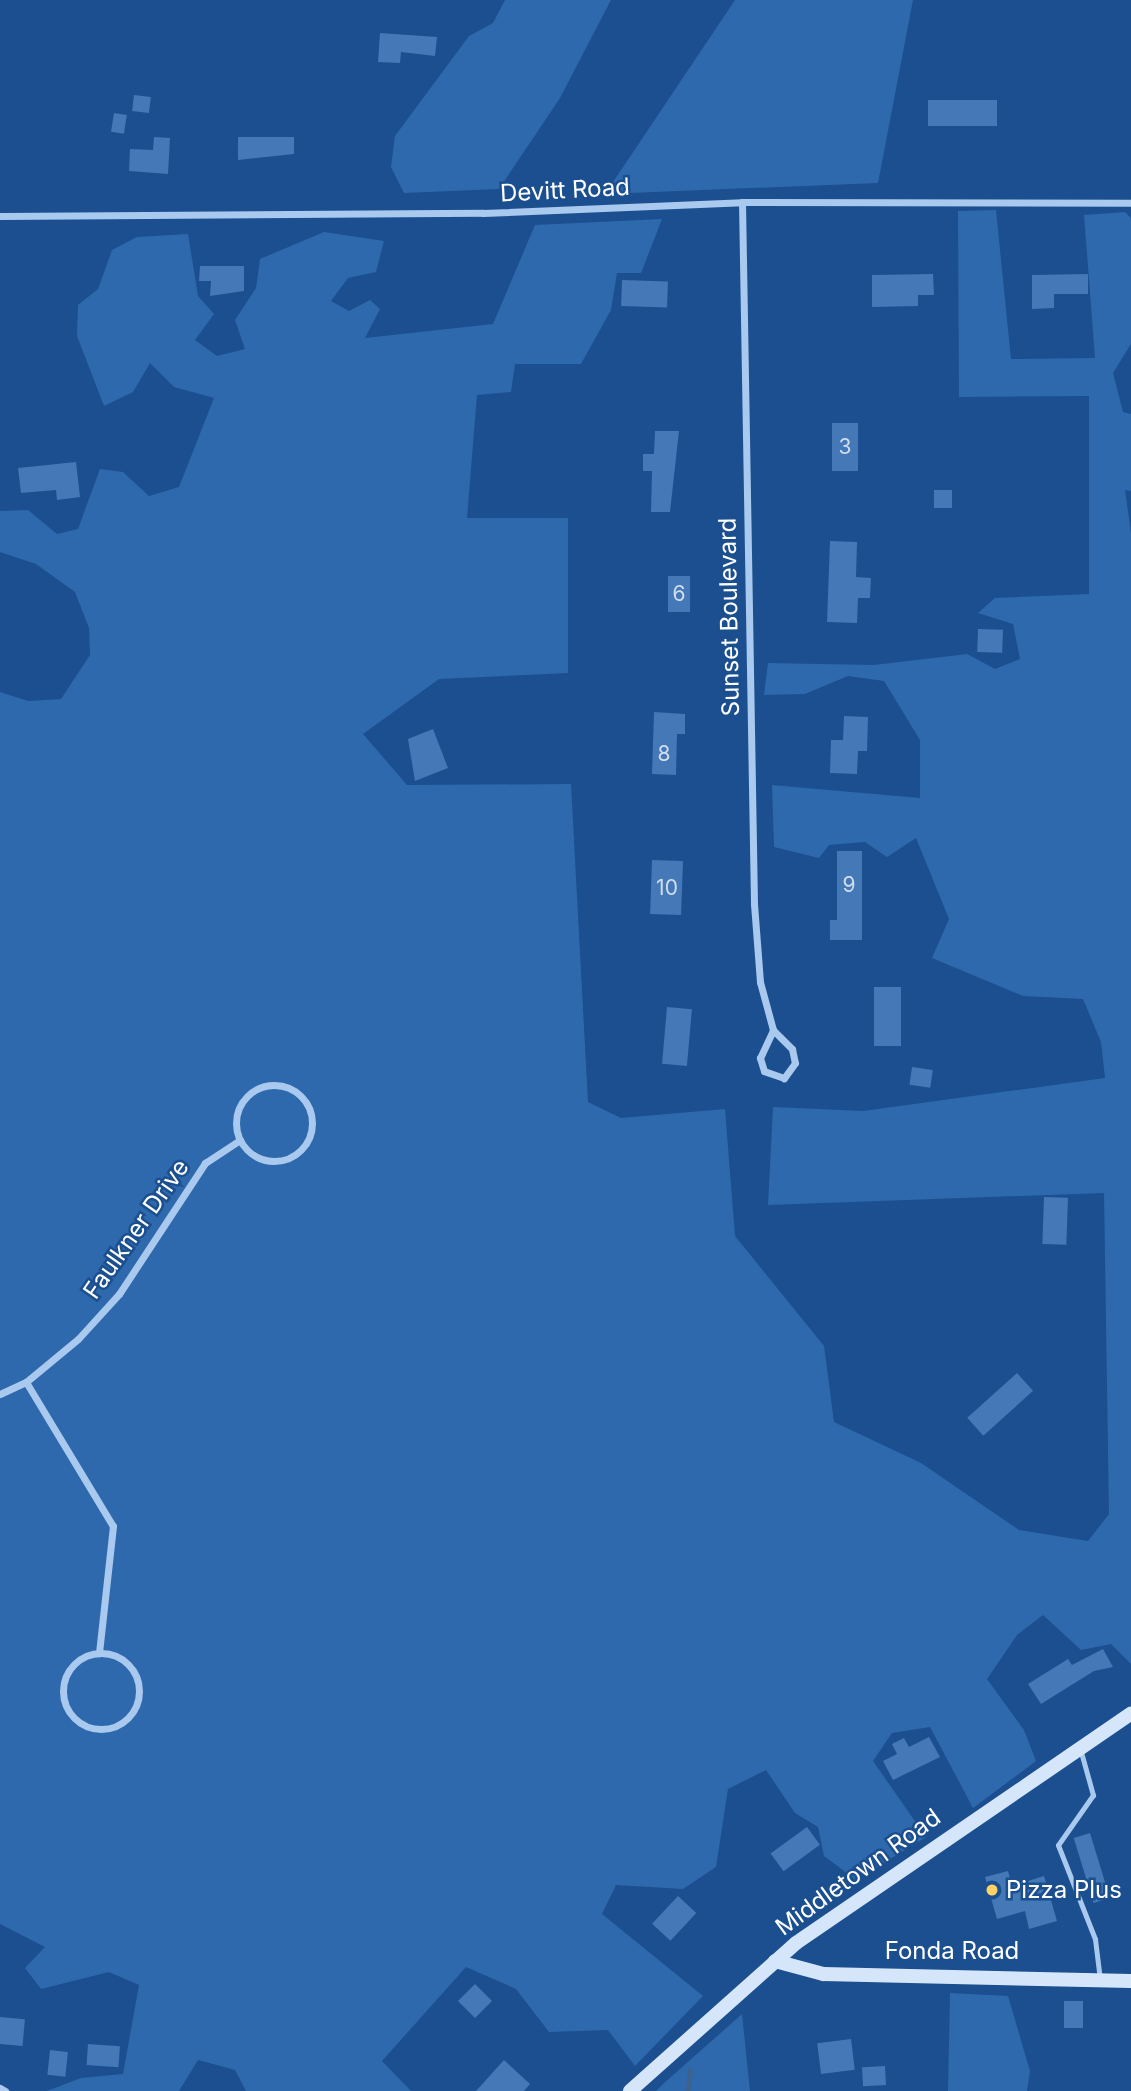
<!DOCTYPE html>
<style>
body{margin:0}
#map{position:relative;width:1131px;height:2091px;overflow:hidden;background:#1b4f8f;font-family:Inter,sans-serif}
div>[style]{position:absolute}
[style*='--x']{left:calc(var(--x)*1px);top:calc(var(--y)*1px);width:calc(var(--w)*1px);rotate:calc(var(--a)*1deg)}
.green>*{inset:0;background:#2e69ad}
.stream>*{height:5px;margin:-2.5px;padding:0 2.5px;transform-origin:2.5px;border-radius:2.5px;background:#3c6290}
.building>*{inset:0;background:#4478b7;transform-origin:0 0}
.lane>*{height:5px;margin:-2.5px;padding:0 2.5px;transform-origin:2.5px;border-radius:2.5px;background:#a9c9ee}
.street>*{height:7px;margin:-3.5px;padding:0 3.5px;transform-origin:3.5px;border-radius:3.5px;background:#a9c9ee}
.street>.ring{margin:-3.5px;padding:0;box-sizing:content-box;background:none;border:7px solid #a9c9ee;border-radius:50%}
.secondary>*{height:14px;margin:-7px;padding:0 7px;transform-origin:7px;border-radius:7px;background:#d6e6fa}
.dots>*{width:19px;height:19px;translate:-50% -50%;box-sizing:border-box;border:4px solid #1b4f8f;border-radius:50%}
span{translate:-50% -50%;white-space:nowrap;text-align:center;line-height:1.15;-webkit-text-stroke:5px #1b4f8f;paint-order:stroke}
.number-label{font-size:21px;color:#d0dded}
.number-label span{-webkit-text-stroke-width:0}
.street-label{font-size:24px;color:#fff}
.poi-label{font-size:24px;color:#fff}
.left{translate:0 -50%;text-align:left}
</style>
<div id="map">
<div class="green">
<div style="clip-path:polygon(505px 0,611px 0,560px 98px,499px 189px,404px 193px,391px 167px,395px 136px,469px 36px,493px 23px)"></div>
<div style="clip-path:polygon(735px 0,913px 0,878px 183px,605px 194px)"></div>
<div style="clip-path:polygon(996px 210px,1011px 359px,1095px 358px,1084px 215px,1125px 212px,1131px 218px,1131px 344px,1113px 373px,1123px 412px,1131px 414px,1131px 491px,1125px 490px,1131px 533px,1131px 1664px,1111px 1644px,1081px 1650px,1043px 1615px,1017px 1635px,987px 1679px,1024px 1730px,1036px 1761px,973px 1808px,930px 1727px,892px 1733px,873px 1761px,926px 1837px,856px 1880px,824px 1856px,818px 1827px,795px 1813px,766px 1770px,728px 1789px,716px 1867px,683px 1889px,616px 1885px,602px 1914px,703px 1996px,635px 2066px,608px 2030px,549px 2032px,516px 1989px,466px 1967px,382px 2061px,411px 2091px,246px 2091px,235px 2070px,198px 2060px,179px 2091px,47px 2091px,81px 2078px,123px 2074px,139px 1985px,109px 1972px,41px 1989px,25px 1968px,45px 1947px,0 1924px,0 692px,28px 701px,61px 699px,90px 655px,89px 628px,75px 592px,36px 564px,0 552px,0 511px,28px 510px,57px 534px,78px 529px,100px 469px,123px 472px,149px 496px,179px 487px,214px 398px,174px 387px,150px 363px,133px 392px,104px 406px,77px 336px,78px 305px,98px 289px,112px 250px,137px 237px,188px 234px,198px 296px,214px 314px,195px 340px,217px 356px,245px 349px,235px 320px,256px 288px,260px 259px,324px 232px,384px 241px,376px 272px,348px 278px,331px 301px,349px 311px,370px 300px,380px 309px,365px 338px,493px 324px,535px 225px,662px 219px,641px 273px,617px 273px,611px 310px,581px 364px,515px 364px,511px 392px,477px 395px,467px 518px,568px 518px,568px 673px,439px 679px,363px 734px,407px 785px,571px 784px,588px 1102px,621px 1118px,725px 1109px,735px 1236px,824px 1346px,834px 1422px,921px 1463px,1019px 1530px,1088px 1541px,1109px 1514px,1104px 1193px,768px 1205px,773px 1107px,863px 1111px,1105px 1078px,1101px 1042px,1083px 999px,1023px 996px,932px 958px,949px 919px,916px 838px,887px 857px,865px 842px,829px 845px,819px 858px,774px 847px,772px 785px,920px 798px,920px 740px,884px 681px,848px 676px,805px 694px,764px 695px,768px 663px,874px 665px,967px 654px,995px 669px,1020px 659px,1013px 624px,978px 613px,995px 598px,1089px 594px,1089px 396px,959px 397px,958px 211px)"></div>
<div style="clip-path:polygon(950px 1993px,1008px 1996px,1030px 2071px,1027px 2091px,948px 2091px)"></div>
<div style="clip-path:polygon(742px 2014px,750px 2091px,656px 2091px,663px 2084px)"></div>
</div>
<div class="stream">
<div style="--x:688;--y:2091;--w:21;--a:-85"></div>
</div>
<div class="building">
<div style="clip-path:polygon(380px 33px,437px 37px,435px 56px,401px 52px,400px 63px,378px 62px)"></div>
<div style="left:134px;top:95px;width:17px;height:16px;rotate:7deg"></div>
<div style="left:997px;top:100px;width:26px;height:69px;rotate:90deg"></div>
<div style="left:114px;top:113px;width:13px;height:19px;rotate:9deg"></div>
<div style="clip-path:polygon(154px 137px,170px 138px,168px 174px,129px 171px,130px 149px,153px 150px)"></div>
<div style="clip-path:polygon(238px 137px,294px 137px,294px 154px,238px 160px)"></div>
<div style="clip-path:polygon(200px 266px,244px 266px,244px 291px,210px 296px,211px 281px,199px 281px)"></div>
<div style="clip-path:polygon(933px 274px,934px 295px,918px 295px,918px 306px,872px 307px,872px 275px)"></div>
<div style="clip-path:polygon(1088px 274px,1088px 294px,1054px 294px,1054px 308px,1032px 309px,1032px 275px)"></div>
<div style="left:622px;top:280px;width:46px;height:26px;rotate:2deg"></div>
<div style="left:832px;top:423px;width:26px;height:48px"></div>
<div style="clip-path:polygon(655px 431px,679px 431px,670px 512px,651px 512px,652px 471px,643px 471px,643px 454px,654px 454px)"></div>
<div style="clip-path:polygon(76px 462px,80px 497px,57px 500px,56px 490px,21px 493px,18px 468px)"></div>
<div style="left:934px;top:490px;width:18px;height:18px"></div>
<div style="clip-path:polygon(830px 541px,857px 542px,856px 577px,871px 578px,870px 598px,858px 598px,857px 623px,827px 622px)"></div>
<div style="left:668px;top:576px;width:22px;height:36px"></div>
<div style="left:978px;top:629px;width:25px;height:23px;rotate:2deg"></div>
<div style="clip-path:polygon(654px 712px,685px 714px,685px 734px,677px 734px,676px 775px,652px 774px)"></div>
<div style="clip-path:polygon(844px 716px,868px 717px,867px 751px,858px 751px,857px 774px,830px 773px,831px 740px,843px 740px)"></div>
<div style="clip-path:polygon(433px 729px,448px 768px,415px 781px,408px 739px)"></div>
<div style="clip-path:polygon(837px 851px,862px 851px,862px 940px,830px 940px,830px 920px,837px 920px)"></div>
<div style="left:652px;top:860px;width:31px;height:54px;rotate:2deg"></div>
<div style="left:874px;top:987px;width:27px;height:59px"></div>
<div style="left:667px;top:1007px;width:25px;height:57px;rotate:5deg"></div>
<div style="left:912px;top:1067px;width:21px;height:18px;rotate:8deg"></div>
<div style="left:1044px;top:1197px;width:24px;height:47px;rotate:2deg"></div>
<div style="left:1017px;top:1373px;width:24px;height:67px;rotate:48deg"></div>
<div style="clip-path:polygon(1103px 1649px,1113px 1667px,1094px 1671px,1041px 1704px,1028px 1684px,1068px 1659px,1072px 1665px)"></div>
<div style="clip-path:polygon(929px 1737px,940px 1757px,893px 1780px,883px 1761px,897px 1754px,892px 1744px,904px 1738px,909px 1747px)"></div>
<div style="left:807px;top:1827px;width:22px;height:45px;rotate:54deg"></div>
<div style="left:1090px;top:1833px;width:68px;height:17px;rotate:73deg"></div>
<div style="clip-path:polygon(1008px 1871px,1012px 1886px,1044px 1876px,1057px 1921px,1029px 1929px,1025px 1911px,997px 1919px,985px 1877px)"></div>
<div style="left:678px;top:1896px;width:25px;height:38px;rotate:43deg"></div>
<div style="left:475px;top:1984px;width:24px;height:24px;rotate:45deg"></div>
<div style="left:1064px;top:2001px;width:19px;height:27px"></div>
<div style="left:0;top:2017px;width:25px;height:27px;rotate:5deg"></div>
<div style="left:851px;top:2039px;width:31px;height:34px;rotate:83deg"></div>
<div style="left:88px;top:2044px;width:32px;height:21px;rotate:4deg"></div>
<div style="left:50px;top:2050px;width:18px;height:25px;rotate:6deg"></div>
<div style="clip-path:polygon(504px 2060px,530px 2084px,524px 2091px,476px 2091px)"></div>
<div style="left:885px;top:2066px;width:19px;height:23px;rotate:87deg"></div>
</div>
<div class="lane">
<div style="--x:1081;--y:1752;--w:45;--a:74.4"></div>
<div style="--x:1093;--y:1795;--w:61;--a:125"></div>
<div style="--x:1058;--y:1845;--w:101;--a:68.5"></div>
<div style="--x:1095;--y:1939;--w:38;--a:83"></div>
</div>
<div class="street">
<div style="--x:742;--y:202;--w:702;--a:89.02"></div>
<div style="--x:754;--y:904;--w:78;--a:85.6"></div>
<div style="--x:760;--y:982;--w:50;--a:74.8"></div>
<div style="--x:0;--y:216;--w:483;--a:-0.4"></div>
<div style="--x:483;--y:213;--w:259;--a:-2.4"></div>
<div style="--x:742;--y:202;--w:389;--a:0.1"></div>
<div style="--x:773;--y:1030;--w:27;--a:45"></div>
<div style="--x:792;--y:1049;--w:14;--a:78"></div>
<div style="--x:795;--y:1063;--w:19;--a:126"></div>
<div style="--x:784;--y:1078;--w:21;--a:-161"></div>
<div style="--x:764;--y:1071;--w:14;--a:-107"></div>
<div style="--x:760;--y:1058;--w:31;--a:-65"></div>
<div class="ring" style="left:236px;top:1085px;width:69px;height:69px"></div>
<div style="--x:26;--y:1382;--w:168;--a:58.9"></div>
<div style="--x:113;--y:1526;--w:128;--a:96.3"></div>
<div style="--x:0;--y:1394;--w:29;--a:-25"></div>
<div style="--x:26;--y:1382;--w:67;--a:-39.6"></div>
<div style="--x:78;--y:1339;--w:61;--a:-47.7"></div>
<div style="--x:119;--y:1294;--w:157;--a:-56.7"></div>
<div style="--x:205;--y:1163;--w:42;--a:-33.3"></div>
<div class="ring" style="left:63px;top:1653px;width:69px;height:69px"></div>
<div style="--x:0;--y:2088;--w:6;--a:31"></div>
</div>
<div class="secondary">
<div style="--x:775;--y:1961;--w:50;--a:15.2"></div>
<div style="--x:823;--y:1974;--w:308;--a:1.3"></div>
<div style="--x:630;--y:2091;--w:222;--a:-41.7"></div>
<div style="--x:796;--y:1943;--w:406;--a:-34.4"></div>
</div>
<div class="dots">
<div style="left:992px;top:1890px;background:#ffd166"></div>
</div>
<div class="number-label">
<span style="left:845px;top:447px">3</span>
<span style="left:679px;top:594px">6</span>
<span style="left:664px;top:754px">8</span>
<span style="left:849px;top:885px">9</span>
<span style="left:667px;top:888px">10</span>
</div>
<div class="street-label">
<span style="left:565px;top:190px;rotate:-3deg">Devitt Road</span>
<span style="left:729px;top:617px;rotate:-91deg">Sunset Boulevard</span>
<span style="left:136px;top:1229px;rotate:-55deg">Faulkner Drive</span>
<span style="left:858px;top:1872px;rotate:-36deg">Middletown Road</span>
<span style="left:952px;top:1951px">Fonda Road</span>
</div>
<div class="poi-label">
<span class="left" style="left:1006px;top:1890px">Pizza Plus</span>
</div>
</div>
